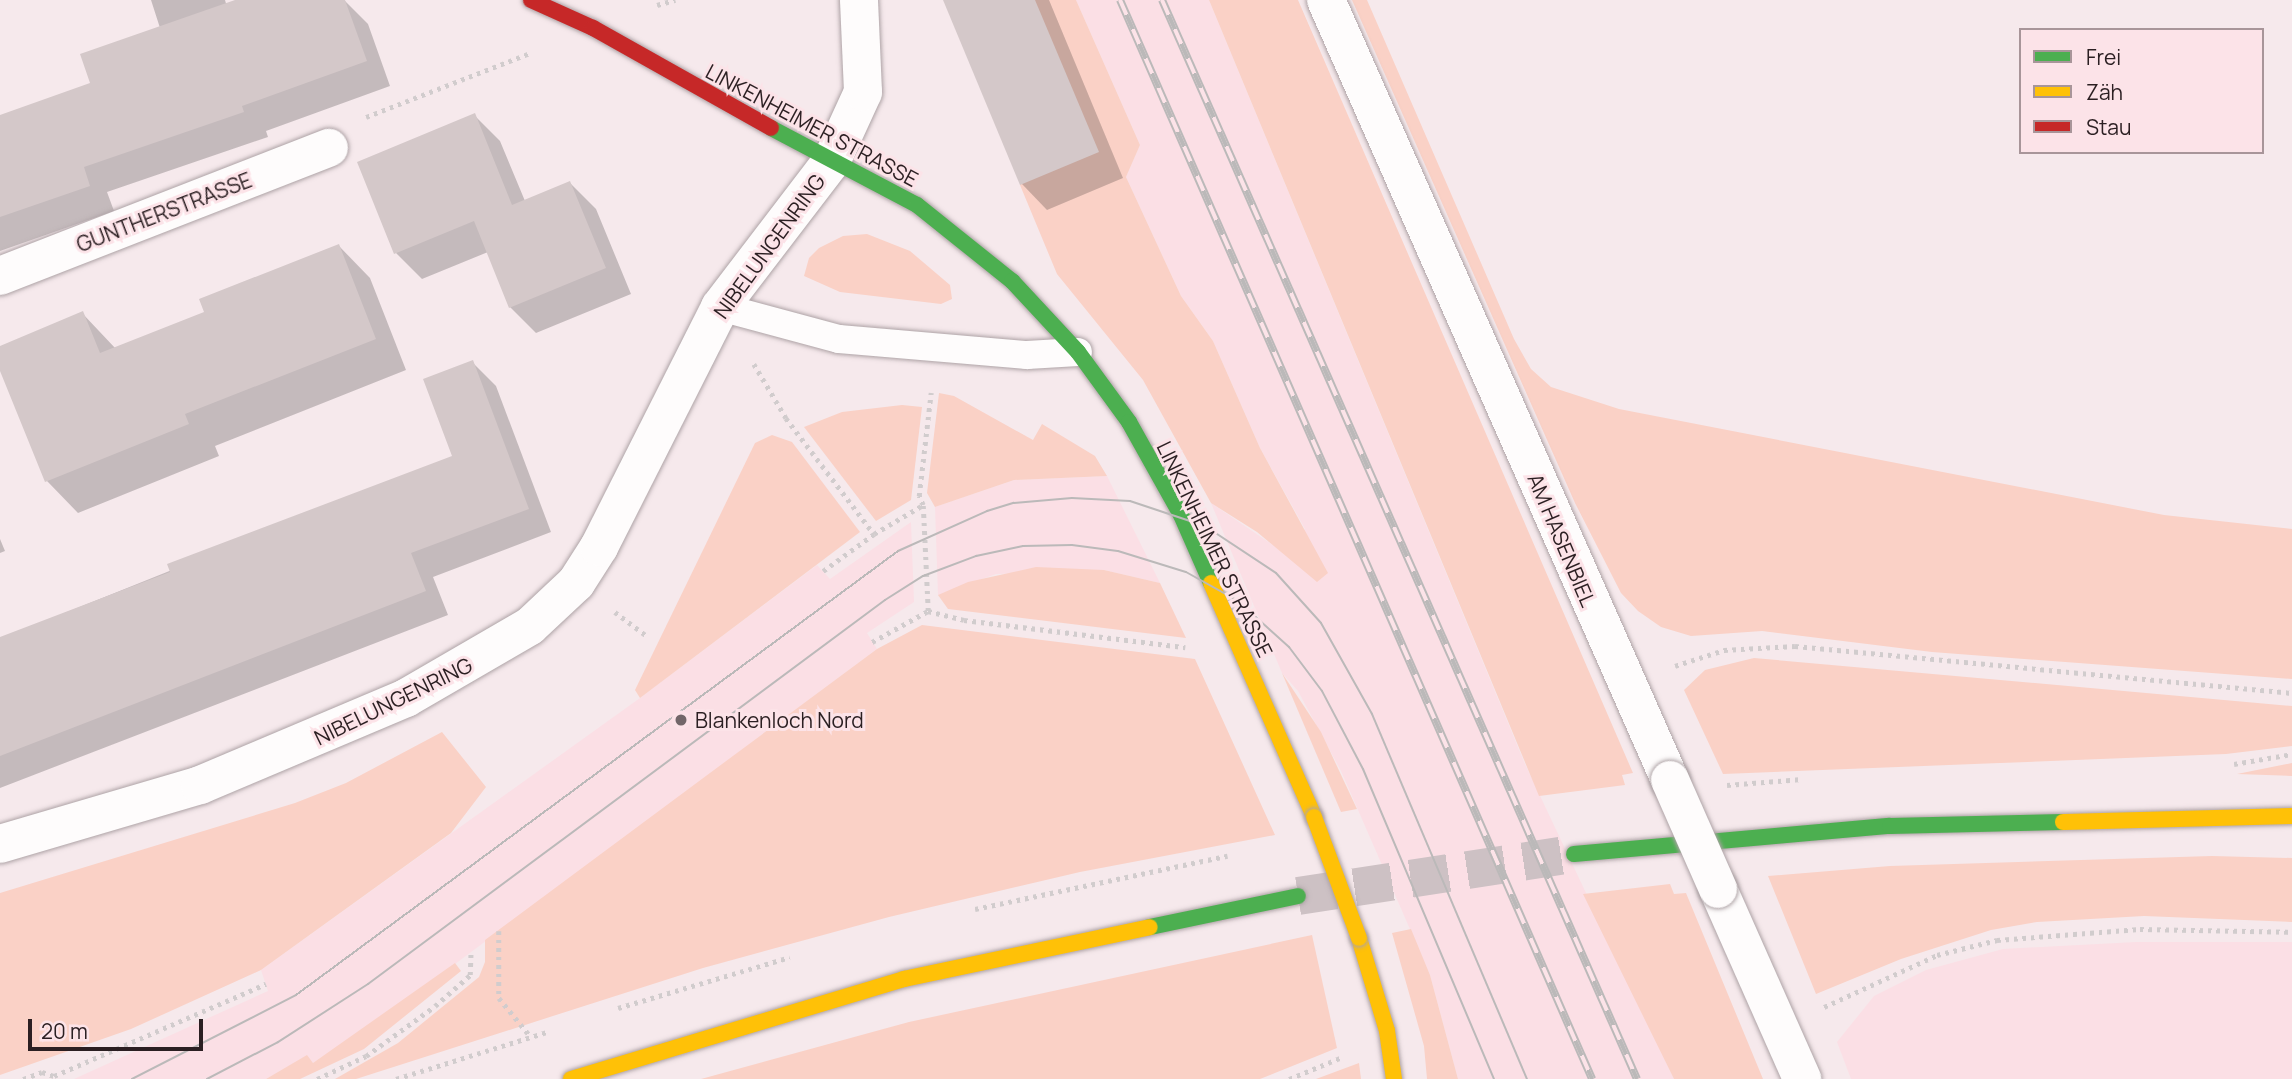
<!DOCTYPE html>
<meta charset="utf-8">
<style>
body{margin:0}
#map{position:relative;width:2292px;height:1079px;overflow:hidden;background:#f6e9ec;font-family:Manrope,sans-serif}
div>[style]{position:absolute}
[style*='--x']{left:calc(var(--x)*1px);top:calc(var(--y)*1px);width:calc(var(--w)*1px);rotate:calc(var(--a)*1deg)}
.built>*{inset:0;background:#fbdfe5}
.green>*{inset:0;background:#fad1c6}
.shadow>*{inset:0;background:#0003}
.building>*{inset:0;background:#d4c8c9}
.secondary-tunnel>*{height:38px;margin-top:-19px;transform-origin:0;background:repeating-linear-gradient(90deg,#cdc1c4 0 38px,transparent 0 57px)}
.path>*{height:4.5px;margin-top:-2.25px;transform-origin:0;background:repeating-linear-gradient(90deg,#d1cccd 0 3.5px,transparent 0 8.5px)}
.roads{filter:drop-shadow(0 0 2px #aea3a6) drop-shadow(0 0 2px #aea3a6)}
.lane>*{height:28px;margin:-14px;padding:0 14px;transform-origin:14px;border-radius:14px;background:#fefcfc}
.street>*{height:38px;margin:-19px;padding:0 19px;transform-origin:19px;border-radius:19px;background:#fefcfc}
.fast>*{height:16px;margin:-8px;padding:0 8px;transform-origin:8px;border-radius:8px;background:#4caf50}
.slow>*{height:16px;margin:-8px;padding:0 8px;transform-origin:8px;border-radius:8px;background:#ffc107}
.jam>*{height:16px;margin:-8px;padding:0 8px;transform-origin:8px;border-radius:8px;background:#c62828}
.tram>*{height:2px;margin:-1px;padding:0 1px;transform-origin:1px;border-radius:1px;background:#bbb9b9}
.rail>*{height:8px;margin-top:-4px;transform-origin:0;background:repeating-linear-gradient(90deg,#fce3e8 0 16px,#bbb9b9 0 32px);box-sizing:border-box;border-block:2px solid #bbb9b9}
.bridges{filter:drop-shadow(0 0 2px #aea3a6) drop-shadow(0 0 2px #aea3a6)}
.street-bridge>*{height:38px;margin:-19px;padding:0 19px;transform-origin:19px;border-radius:19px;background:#fefcfc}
.slow-bridge>*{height:16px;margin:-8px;padding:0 8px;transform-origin:8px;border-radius:8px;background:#ffc107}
.dots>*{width:19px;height:19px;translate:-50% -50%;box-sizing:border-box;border:4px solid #fce3e8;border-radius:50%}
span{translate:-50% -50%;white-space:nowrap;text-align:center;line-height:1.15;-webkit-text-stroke:6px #fce3e8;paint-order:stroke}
.street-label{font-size:21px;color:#2b1f22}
.poi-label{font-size:21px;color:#2b1f22}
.left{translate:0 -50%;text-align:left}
.legend{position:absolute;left:2019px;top:28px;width:245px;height:126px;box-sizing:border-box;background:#fce3e8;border:2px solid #a89599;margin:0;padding:9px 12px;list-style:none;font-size:21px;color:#2b1f22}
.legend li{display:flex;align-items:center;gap:14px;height:35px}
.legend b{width:35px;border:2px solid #a89599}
.scale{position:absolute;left:28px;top:1019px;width:175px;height:32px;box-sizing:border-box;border:4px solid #2b1f22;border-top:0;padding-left:9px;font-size:21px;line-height:24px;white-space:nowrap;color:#2b1f22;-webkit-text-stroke:5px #fce3e8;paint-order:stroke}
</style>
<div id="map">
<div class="built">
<div style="clip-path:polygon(1076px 0,1209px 0,1525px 764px,1674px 1079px,1458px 1079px,1430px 975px,1341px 771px,1298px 691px,1282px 673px,1211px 503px,1286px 554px,1305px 529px,1260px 448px,1213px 341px,1181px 296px,1126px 177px,1140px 145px)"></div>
<div style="clip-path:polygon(1107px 476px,1160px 583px,1104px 570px,996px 574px,938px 595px,935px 507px,1014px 480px)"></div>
<div style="clip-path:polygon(911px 522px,914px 602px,867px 633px,877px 649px,396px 1008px,313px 1063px,307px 1056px,266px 1079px,74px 1079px,268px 991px,261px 970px,640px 698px,817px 565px,830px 579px)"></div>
<div style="clip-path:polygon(2136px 942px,2292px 942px,2292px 1079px,1851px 1079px,1837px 1042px,1874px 996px,1926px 970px,2003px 949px)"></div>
</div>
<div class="green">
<div style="clip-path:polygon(1035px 0,1076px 0,1140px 145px,1126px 177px,1181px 296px,1213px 341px,1260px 448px,1328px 573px,1317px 582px,1257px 532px,1211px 503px,1143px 380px,1057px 274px,1020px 185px)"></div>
<div style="clip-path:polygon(1209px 0,1298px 0,1633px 773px,1622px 775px,1625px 785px,1539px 796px)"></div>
<div style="clip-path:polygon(1352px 0,1367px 0,1514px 339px,1531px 369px,1551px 387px,1619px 409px,2164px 515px,2292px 529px,2292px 679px,1932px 652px,1762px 631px,1691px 636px,1661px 627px,1638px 611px,1621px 593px,1575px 503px)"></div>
<div style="clip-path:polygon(867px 234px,910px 251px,950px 285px,952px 299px,941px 304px,840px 292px,804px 276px,809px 258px,819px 248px,843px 236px)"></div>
<div style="clip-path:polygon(939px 393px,954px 396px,1033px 440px,1042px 424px,1095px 456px,1107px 476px,1014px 480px,935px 507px,927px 493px)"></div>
<div style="clip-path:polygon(902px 405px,922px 407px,911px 500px,876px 521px,804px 427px,842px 412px)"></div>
<div style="clip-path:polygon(772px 435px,792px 442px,860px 532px,640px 698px,635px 690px,755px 443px)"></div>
<div style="clip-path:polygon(1036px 567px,1104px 570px,1160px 583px,1186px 638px,948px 609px,938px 595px,968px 582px)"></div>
<div style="clip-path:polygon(922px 625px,1195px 659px,1275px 835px,1080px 872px,889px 917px,703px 968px,356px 1079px,335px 1079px,398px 1043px,479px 977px,485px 962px,485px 940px,877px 649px)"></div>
<div style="clip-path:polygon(1754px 658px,2292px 706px,2292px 746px,2226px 754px,1723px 774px,1684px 690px,1705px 670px)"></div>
<div style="clip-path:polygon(1282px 673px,1321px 732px,1357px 809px,1341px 812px)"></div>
<div style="clip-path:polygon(442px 732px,486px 787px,451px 833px,261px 970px,131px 1029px,0 1075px,0 893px,295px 803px,346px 783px)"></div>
<div style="clip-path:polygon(2292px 763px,2292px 776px,2237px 774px)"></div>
<div style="clip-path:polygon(2212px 856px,2292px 858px,2292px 922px,2144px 916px,2037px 922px,1991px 930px,1901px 959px,1816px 994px,1768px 876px,1890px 866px)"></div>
<div style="clip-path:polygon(1670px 884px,1674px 894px,1686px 893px,1763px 1079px,1674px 1079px,1583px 894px)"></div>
<div style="clip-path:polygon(1411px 929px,1430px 975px,1458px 1079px,1427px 1079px,1424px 1046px,1392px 933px)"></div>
<div style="clip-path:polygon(1312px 935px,1337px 1048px,1260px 1079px,701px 1079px,909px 1022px)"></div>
<div style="clip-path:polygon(455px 963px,461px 971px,364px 1049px,300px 1079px,266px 1079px,307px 1055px,313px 1063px)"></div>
<div style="clip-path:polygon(1359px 1063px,1361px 1079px,1316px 1079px)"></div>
</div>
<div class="shadow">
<div style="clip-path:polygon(151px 0,225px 0,227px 7px,245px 0,344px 0,368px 24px,390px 86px,266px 131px,268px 137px,107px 192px,114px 211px,0 251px,0 117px,93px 84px,160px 28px)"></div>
<div style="clip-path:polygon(945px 0,1049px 0,1123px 178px,1047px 210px,1022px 184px)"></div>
<div style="clip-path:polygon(474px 115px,500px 141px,525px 201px,570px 183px,596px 209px,631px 294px,536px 333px,510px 307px,488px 252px,422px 279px,396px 253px)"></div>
<div style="clip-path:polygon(339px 246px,370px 278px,406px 370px,215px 446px,219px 456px,78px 513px,47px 481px,0 366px,0 348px,82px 313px,116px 349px,206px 313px)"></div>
<div style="clip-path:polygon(472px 362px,496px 386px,551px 532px,433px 577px,448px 615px,0 788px,0 639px,454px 457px)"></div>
<div style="clip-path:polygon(0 539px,5px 551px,0 553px)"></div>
</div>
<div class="building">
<div style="clip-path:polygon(235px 0,345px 0,367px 61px,242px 106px,244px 112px,84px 167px,90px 186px,0 217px,0 115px,90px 83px,80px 54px)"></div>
<div style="clip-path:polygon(943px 0,1035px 0,1099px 152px,1020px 185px)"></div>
<div style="clip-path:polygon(475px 113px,512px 205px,570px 181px,606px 268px,509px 308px,474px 221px,394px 254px,357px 162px)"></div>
<div style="clip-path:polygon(339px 244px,376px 339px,185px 414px,189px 424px,45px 482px,0 371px,0 346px,83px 311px,100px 353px,204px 312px,199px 299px)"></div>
<div style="clip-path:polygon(473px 360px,529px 509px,411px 553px,426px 591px,0 756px,0 637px,170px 572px,167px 564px,452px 456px,423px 379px)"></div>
</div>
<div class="secondary-tunnel">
<div style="--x:1298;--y:896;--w:279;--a:-8.7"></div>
</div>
<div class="path">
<div style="--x:657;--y:5;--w:19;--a:-16"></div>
<div style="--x:366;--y:117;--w:174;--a:-21.3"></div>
<div style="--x:754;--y:364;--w:63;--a:59.3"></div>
<div style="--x:786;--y:418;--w:146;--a:52.8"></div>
<div style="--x:874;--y:534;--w:57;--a:-30.6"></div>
<div style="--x:823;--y:571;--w:63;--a:-36"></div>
<div style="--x:928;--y:611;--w:106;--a:-92.7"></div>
<div style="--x:923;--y:505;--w:10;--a:-114"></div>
<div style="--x:919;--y:496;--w:104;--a:-83.4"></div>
<div style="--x:615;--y:612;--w:38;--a:37"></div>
<div style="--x:872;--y:642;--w:64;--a:-29"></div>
<div style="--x:928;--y:611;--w:37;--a:14"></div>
<div style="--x:964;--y:620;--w:223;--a:7"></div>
<div style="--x:1675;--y:666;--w:52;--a:-18.1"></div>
<div style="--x:1724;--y:650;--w:71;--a:-3.2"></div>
<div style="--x:1795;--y:646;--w:499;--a:5.4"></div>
<div style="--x:2234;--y:764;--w:59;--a:-9.8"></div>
<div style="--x:1727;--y:785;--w:75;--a:-4.6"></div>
<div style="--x:975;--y:909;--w:258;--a:-11.9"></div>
<div style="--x:499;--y:931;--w:67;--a:90"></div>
<div style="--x:499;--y:998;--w:50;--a:50.6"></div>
<div style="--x:1824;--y:1007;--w:124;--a:-24.7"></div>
<div style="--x:1937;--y:955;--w:62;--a:-14"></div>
<div style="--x:1997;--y:940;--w:143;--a:-4.4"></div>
<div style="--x:2140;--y:929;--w:152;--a:1.1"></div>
<div style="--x:618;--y:1008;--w:179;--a:-16.5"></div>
<div style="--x:23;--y:1079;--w:20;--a:-20"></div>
<div style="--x:42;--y:1072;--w:13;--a:18"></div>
<div style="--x:54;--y:1076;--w:231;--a:-23.5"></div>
<div style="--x:317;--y:1079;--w:54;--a:-25.1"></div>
<div style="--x:366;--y:1056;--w:85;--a:-35.9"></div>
<div style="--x:435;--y:1006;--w:47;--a:-41.5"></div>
<div style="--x:470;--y:975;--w:24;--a:-88"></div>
<div style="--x:396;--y:1079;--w:161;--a:-17.3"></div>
<div style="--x:1289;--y:1079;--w:55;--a:-22.4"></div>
</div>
<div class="roads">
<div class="lane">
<div style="--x:720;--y:307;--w:123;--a:15.1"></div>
<div style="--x:839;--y:339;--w:189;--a:4.9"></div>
<div style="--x:1027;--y:355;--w:51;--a:-3.4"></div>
</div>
<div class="street">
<div style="--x:1326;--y:0;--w:852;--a:66.2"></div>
<div style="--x:0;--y:276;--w:353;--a:-21.3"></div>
<div style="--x:0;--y:844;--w:209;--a:-16.4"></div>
<div style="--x:200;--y:785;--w:224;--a:-22.9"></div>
<div style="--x:406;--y:698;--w:143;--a:-30.1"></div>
<div style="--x:530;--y:626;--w:63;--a:-43.1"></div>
<div style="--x:576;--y:583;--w:43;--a:-57.4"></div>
<div style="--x:599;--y:547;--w:269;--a:-63.2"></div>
<div style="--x:720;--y:307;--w:183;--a:-52.6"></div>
<div style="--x:831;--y:162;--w:77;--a:-65.4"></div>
<div style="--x:863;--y:92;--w:92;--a:-92.5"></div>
<div style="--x:1718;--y:889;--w:208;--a:66.1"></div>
</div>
<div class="fast">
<div style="--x:771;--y:128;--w:165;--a:27.8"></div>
<div style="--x:917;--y:205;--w:122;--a:38.7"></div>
<div style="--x:1012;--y:281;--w:97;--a:47.1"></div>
<div style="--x:1078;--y:352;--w:87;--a:53.9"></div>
<div style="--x:1129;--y:422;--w:107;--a:60.8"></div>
<div style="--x:1181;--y:515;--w:74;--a:66.2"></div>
<div style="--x:1574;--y:854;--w:317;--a:-5.1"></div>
<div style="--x:1890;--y:826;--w:173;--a:-1.3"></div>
<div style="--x:1150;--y:927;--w:151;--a:-11.8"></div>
</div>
<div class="slow">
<div style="--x:1211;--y:583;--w:256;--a:66.2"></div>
<div style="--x:2063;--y:822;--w:229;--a:-1.5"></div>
<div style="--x:1359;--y:938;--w:97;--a:73.2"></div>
<div style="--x:1387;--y:1031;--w:49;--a:81.7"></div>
<div style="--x:571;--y:1079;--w:348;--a:-16.7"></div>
<div style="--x:904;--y:979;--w:251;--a:-11.9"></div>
</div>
<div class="jam">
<div style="--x:531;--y:0;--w:68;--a:24.3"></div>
<div style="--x:593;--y:28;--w:204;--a:29.3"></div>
</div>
</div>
<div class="tram">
<div style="--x:132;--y:1079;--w:184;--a:-27.1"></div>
<div style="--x:296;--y:995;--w:748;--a:-36.41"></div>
<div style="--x:898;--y:551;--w:98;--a:-24.2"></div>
<div style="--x:987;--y:511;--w:28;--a:-17"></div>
<div style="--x:1014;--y:503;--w:58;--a:-4.9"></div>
<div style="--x:1072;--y:498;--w:58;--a:3"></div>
<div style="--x:1130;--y:501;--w:79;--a:18.4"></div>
<div style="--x:1205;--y:526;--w:85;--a:33.5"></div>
<div style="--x:1276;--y:573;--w:67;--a:48"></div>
<div style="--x:1321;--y:623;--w:104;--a:60.7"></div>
<div style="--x:1372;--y:714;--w:397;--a:67"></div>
<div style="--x:207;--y:1079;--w:80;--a:-27.5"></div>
<div style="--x:278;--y:1042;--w:107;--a:-32.8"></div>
<div style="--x:368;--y:984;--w:644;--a:-36.6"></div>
<div style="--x:885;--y:600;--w:45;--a:-32.3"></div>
<div style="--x:923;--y:576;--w:57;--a:-20.7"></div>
<div style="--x:976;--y:556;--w:48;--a:-12"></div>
<div style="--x:1023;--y:546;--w:49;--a:-1.2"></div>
<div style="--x:1072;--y:545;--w:46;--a:7.4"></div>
<div style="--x:1118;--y:551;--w:71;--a:17.2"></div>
<div style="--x:1186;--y:572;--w:60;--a:29.1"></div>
<div style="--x:1238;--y:601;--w:69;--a:42"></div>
<div style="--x:1289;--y:647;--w:55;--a:53.1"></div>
<div style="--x:1322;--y:691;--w:88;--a:62.3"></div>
<div style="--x:1363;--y:769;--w:337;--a:67.1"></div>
</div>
<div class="rail">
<div style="--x:1120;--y:0;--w:1178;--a:66.37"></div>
<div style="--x:1162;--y:0;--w:1179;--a:66.24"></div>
</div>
<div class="bridges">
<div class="street-bridge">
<div style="--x:1670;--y:780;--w:119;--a:66.2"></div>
</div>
<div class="slow-bridge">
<div style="--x:1314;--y:817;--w:129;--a:69.6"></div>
</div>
</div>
<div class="dots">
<div style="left:681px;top:720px;background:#726669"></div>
</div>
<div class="street-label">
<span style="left:812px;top:125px;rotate:28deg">LINKENHEIMER STRASSE</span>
<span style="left:164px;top:212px;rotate:-21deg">GUNTHERSTRASSE</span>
<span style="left:769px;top:246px;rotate:-54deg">NIBELUNGENRING</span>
<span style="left:1562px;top:540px;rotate:67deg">AM HASENBIEL</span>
<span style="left:1215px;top:549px;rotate:64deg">LINKENHEIMER STRASSE</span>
<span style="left:393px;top:701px;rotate:-26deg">NIBELUNGENRING</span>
</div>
<div class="poi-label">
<span class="left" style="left:695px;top:720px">Blankenloch Nord</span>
</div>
<ul class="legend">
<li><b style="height:9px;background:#4caf50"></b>Frei</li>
<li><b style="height:9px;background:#ffc107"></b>Zäh</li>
<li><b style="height:9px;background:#c62828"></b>Stau</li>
</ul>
<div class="scale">20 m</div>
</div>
